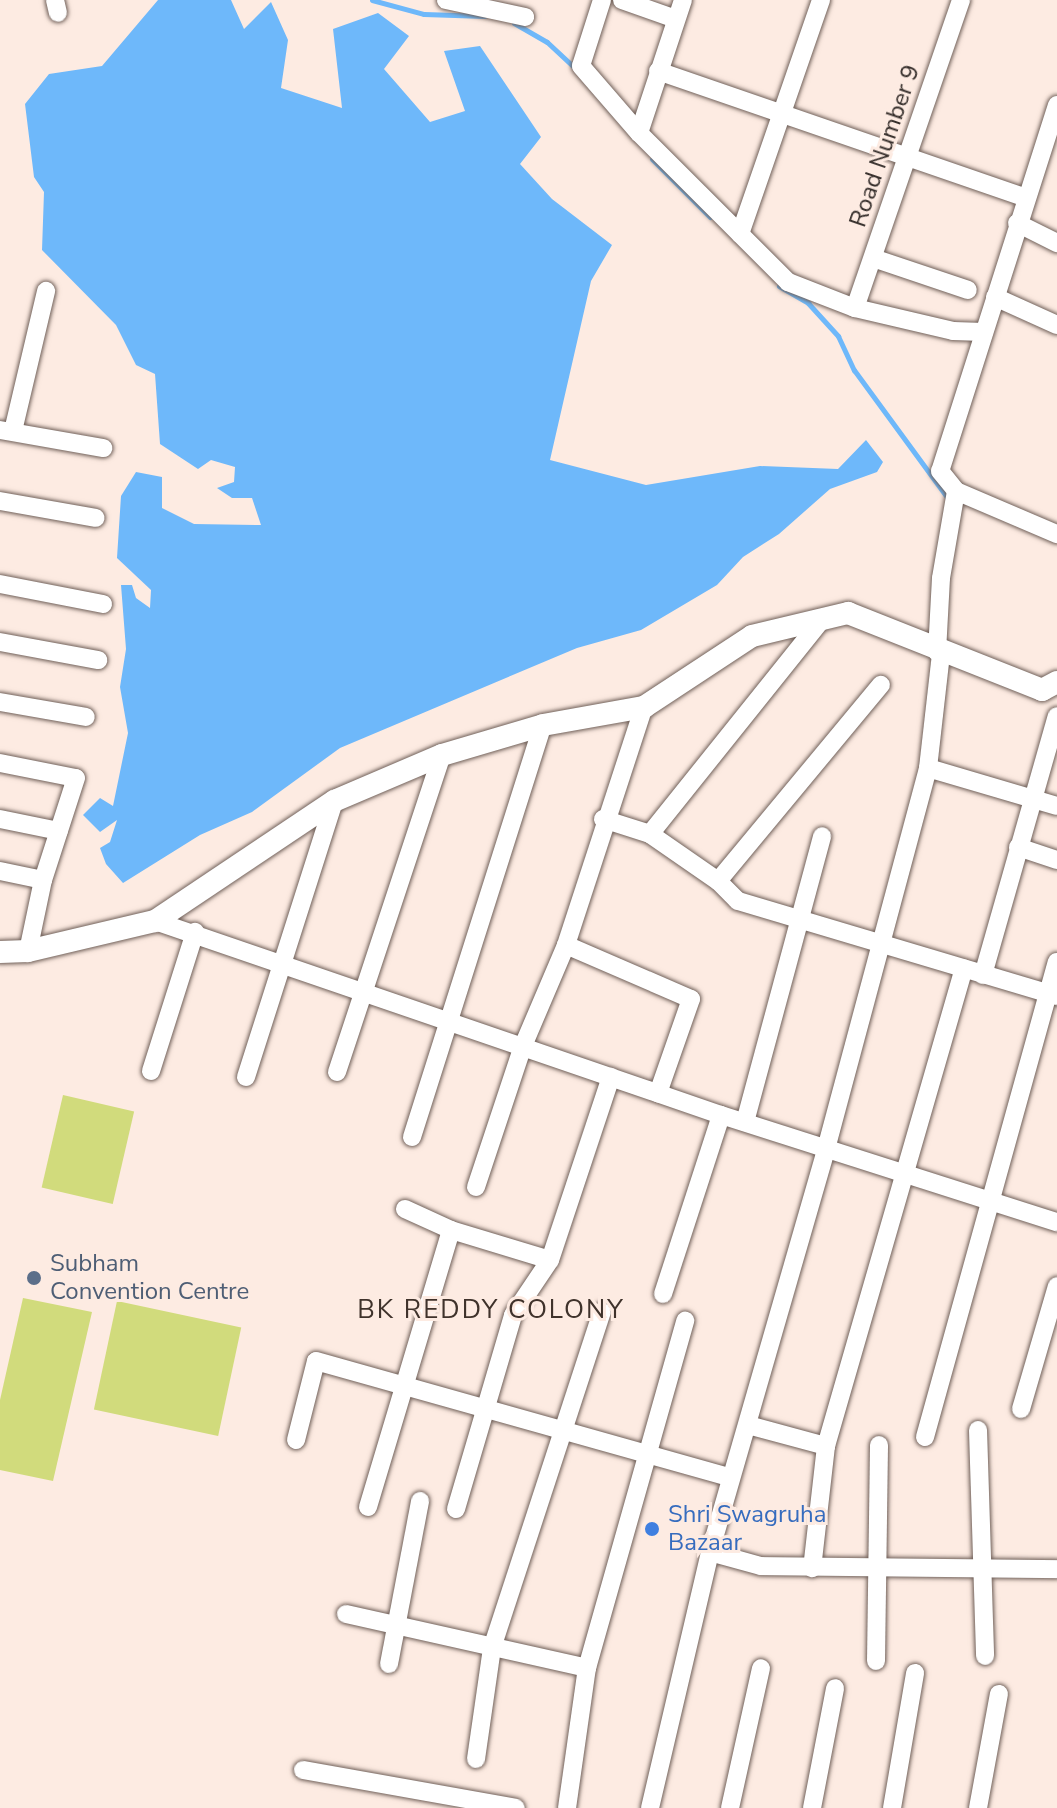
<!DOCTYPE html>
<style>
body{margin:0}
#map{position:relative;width:1057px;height:1808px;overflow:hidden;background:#fdebe2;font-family:"Nunito Sans",sans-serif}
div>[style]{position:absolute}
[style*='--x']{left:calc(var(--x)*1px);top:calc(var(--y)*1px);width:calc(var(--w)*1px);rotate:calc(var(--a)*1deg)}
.green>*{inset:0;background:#d1db7c;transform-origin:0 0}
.water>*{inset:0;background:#6eb8fa}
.stream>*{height:5px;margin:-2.5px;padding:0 2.5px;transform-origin:2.5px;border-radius:2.5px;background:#6eb8fa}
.roads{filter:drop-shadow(0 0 2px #706059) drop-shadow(0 0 2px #706059)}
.minor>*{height:18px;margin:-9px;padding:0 9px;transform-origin:9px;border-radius:9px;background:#fff}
.tertiary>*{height:22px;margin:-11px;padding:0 11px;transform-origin:11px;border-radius:11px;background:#fff}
.dots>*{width:22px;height:22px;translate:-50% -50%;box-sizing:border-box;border:4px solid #fdebe2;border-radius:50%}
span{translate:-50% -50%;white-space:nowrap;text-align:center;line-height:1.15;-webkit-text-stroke:6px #fdebe2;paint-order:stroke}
.street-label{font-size:24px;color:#332c29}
.service-label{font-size:24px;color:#4e5e75}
.left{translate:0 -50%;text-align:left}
.shop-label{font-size:24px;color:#366cbe}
.neighbourhood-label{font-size:26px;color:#3f322b;letter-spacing:2px}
</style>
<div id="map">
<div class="green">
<div style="left:63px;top:1095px;width:73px;height:95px;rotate:13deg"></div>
<div style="clip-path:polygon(23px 1298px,92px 1312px,53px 1481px,0 1470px,0 1400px)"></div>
<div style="left:117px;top:1301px;width:127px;height:111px;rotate:12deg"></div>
</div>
<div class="water">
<div style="clip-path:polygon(158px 0,231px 0,244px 29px,271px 2px,288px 40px,281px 88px,342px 108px,333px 29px,378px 13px,409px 36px,384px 69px,430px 122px,465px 111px,444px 51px,480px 46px,541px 137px,520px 164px,552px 199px,612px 245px,591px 281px,550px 460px,646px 485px,760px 466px,838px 469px,866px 440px,883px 462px,877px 472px,830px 489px,779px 534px,743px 557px,717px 585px,641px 630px,577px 648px,340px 748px,252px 812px,200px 835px,123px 883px,106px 864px,100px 848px,110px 842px,117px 820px,100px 832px,83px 815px,100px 798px,113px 806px,128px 733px,120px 687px,126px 649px,121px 585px,132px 585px,136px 598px,150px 608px,151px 590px,117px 558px,121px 496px,136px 472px,162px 477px,162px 508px,194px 524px,261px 525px,252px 498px,232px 498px,217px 488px,234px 482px,235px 467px,211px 460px,198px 469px,160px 444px,155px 374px,136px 365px,116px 325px,42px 250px,44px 192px,34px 177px,25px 104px,49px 74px,102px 66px)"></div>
</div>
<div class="stream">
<div style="--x:372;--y:0;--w:54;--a:15.1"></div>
<div style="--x:424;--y:14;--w:61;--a:1.9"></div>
<div style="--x:514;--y:23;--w:38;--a:30"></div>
<div style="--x:547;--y:42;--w:40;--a:43"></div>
<div style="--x:652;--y:159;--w:82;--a:45"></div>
<div style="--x:779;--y:286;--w:34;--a:30"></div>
<div style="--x:808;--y:303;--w:45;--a:47.7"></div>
<div style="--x:838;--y:336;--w:38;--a:65"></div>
<div style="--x:854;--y:370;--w:162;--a:53.8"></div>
</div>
<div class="roads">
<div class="minor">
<div style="--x:55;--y:0;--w:13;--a:77"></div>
<div style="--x:446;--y:0;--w:81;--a:12.1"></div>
<div style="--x:602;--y:0;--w:69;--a:107.7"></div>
<div style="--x:581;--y:66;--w:89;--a:49.1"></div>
<div style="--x:622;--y:0;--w:57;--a:19.4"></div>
<div style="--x:683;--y:0;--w:140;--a:108.3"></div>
<div style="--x:639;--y:133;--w:211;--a:45"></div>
<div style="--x:788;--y:282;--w:72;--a:21.2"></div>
<div style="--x:855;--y:308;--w:101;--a:13.2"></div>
<div style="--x:953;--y:331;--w:31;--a:2"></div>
<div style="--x:658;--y:71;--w:389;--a:19"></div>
<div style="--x:1057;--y:105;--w:384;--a:107.7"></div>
<div style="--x:940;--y:471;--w:26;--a:51"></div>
<div style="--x:956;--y:491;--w:110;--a:23.1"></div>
<div style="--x:1017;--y:223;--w:45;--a:26.6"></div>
<div style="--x:740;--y:234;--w:248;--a:-70.9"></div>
<div style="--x:873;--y:258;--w:100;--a:18.6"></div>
<div style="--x:995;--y:297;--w:68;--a:24.3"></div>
<div style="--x:855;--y:308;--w:326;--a:-71"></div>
<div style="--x:0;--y:430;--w:105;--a:9.9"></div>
<div style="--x:13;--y:431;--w:144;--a:-76.7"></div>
<div style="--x:0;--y:501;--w:97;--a:10"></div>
<div style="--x:0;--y:584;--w:105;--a:11"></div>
<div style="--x:0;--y:642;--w:100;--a:10.4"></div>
<div style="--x:937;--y:652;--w:74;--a:-86.9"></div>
<div style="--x:941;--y:578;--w:88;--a:-80.2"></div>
<div style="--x:0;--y:702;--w:87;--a:9.9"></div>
<div style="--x:0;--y:763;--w:77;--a:11.2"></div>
<div style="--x:76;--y:778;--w:107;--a:107.9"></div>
<div style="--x:43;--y:880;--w:73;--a:101.9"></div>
<div style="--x:928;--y:768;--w:134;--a:16.4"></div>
<div style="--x:0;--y:819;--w:60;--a:11.5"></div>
<div style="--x:603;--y:819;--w:49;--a:17.7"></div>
<div style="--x:650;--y:834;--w:83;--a:34.7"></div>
<div style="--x:718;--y:881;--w:28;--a:45"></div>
<div style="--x:738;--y:901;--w:333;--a:16.6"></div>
<div style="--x:650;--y:834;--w:277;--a:-51.3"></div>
<div style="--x:1018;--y:847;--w:41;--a:18.4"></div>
<div style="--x:0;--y:871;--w:44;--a:11.8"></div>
<div style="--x:718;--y:881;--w:255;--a:-50.3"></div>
<div style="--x:155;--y:921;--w:598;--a:18.92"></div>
<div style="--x:721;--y:1115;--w:353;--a:17.7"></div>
<div style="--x:566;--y:945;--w:136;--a:23.4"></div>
<div style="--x:691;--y:999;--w:100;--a:109.3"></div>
<div style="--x:983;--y:975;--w:269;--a:-74.1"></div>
<div style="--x:151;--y:1071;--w:146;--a:-72.4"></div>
<div style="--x:337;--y:1072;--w:334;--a:-71.7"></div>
<div style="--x:246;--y:1077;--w:290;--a:-72.3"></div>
<div style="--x:745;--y:1122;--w:296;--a:-74.9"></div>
<div style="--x:412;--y:1137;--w:432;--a:-72.4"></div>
<div style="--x:476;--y:1187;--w:149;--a:-71.6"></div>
<div style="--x:523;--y:1046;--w:110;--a:-66.9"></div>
<div style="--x:566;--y:945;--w:250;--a:-71.9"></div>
<div style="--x:405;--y:1209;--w:51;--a:24.5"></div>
<div style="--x:451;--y:1230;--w:103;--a:16.9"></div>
<div style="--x:663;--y:1294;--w:188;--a:-72"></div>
<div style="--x:1021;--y:1409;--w:128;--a:-73.7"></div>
<div style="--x:748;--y:1425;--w:81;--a:15.1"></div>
<div style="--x:826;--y:1446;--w:123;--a:96.5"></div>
<div style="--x:978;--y:1430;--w:226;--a:88.2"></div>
<div style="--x:925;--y:1437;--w:493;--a:-74.5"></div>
<div style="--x:296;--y:1440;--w:81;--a:-75.8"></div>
<div style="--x:316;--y:1361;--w:431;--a:15.7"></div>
<div style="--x:826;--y:1446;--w:497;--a:-73.9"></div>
<div style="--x:368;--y:1507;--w:289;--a:-73.3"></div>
<div style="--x:456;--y:1509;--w:202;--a:-73.6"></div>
<div style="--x:513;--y:1315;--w:66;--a:-56.1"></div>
<div style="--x:550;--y:1260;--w:193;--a:-71.6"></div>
<div style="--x:710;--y:1552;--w:53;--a:15.4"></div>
<div style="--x:761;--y:1566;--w:296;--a:0.6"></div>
<div style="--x:346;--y:1614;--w:247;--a:12.6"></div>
<div style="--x:876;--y:1661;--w:216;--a:-89.2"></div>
<div style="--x:389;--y:1664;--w:166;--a:-79.2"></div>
<div style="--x:476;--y:1759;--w:112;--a:-81.8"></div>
<div style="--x:492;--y:1648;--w:354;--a:-71.9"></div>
<div style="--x:303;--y:1770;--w:216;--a:10.1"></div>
<div style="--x:567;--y:1808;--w:141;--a:-81.9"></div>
<div style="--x:587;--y:1668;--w:361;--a:-74.2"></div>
<div style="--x:650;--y:1808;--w:263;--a:-76.8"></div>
<div style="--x:710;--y:1552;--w:419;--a:-73.9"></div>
<div style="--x:826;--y:1149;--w:394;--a:-75"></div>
<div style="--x:928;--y:768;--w:115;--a:-83.5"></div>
<div style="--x:730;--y:1808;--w:143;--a:-77.5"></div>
<div style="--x:812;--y:1808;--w:122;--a:-79.1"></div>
<div style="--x:892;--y:1808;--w:137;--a:-80.3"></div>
<div style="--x:978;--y:1808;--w:116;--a:-79.6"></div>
</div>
<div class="tertiary">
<div style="--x:0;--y:952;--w:28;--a:-2"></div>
<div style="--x:28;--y:951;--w:130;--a:-13.3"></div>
<div style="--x:155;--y:921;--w:216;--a:-33.8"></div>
<div style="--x:334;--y:801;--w:117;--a:-23.1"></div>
<div style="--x:442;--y:755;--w:105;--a:-16.5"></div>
<div style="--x:543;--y:725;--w:103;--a:-10.1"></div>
<div style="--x:644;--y:707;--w:129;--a:-33.3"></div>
<div style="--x:752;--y:636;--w:99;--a:-13.5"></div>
<div style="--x:848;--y:613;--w:209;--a:21.6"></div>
<div style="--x:1042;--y:690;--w:17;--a:-28"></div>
</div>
</div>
<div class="dots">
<div style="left:34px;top:1278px;background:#5c6f8a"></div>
<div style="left:652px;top:1529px;background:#3f7fe0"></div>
</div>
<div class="street-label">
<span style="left:885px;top:146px;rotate:-71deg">Road Number 9</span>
</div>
<div class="service-label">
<span class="left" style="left:50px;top:1278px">Subham<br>Convention Centre</span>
</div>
<div class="shop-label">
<span class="left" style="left:668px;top:1529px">Shri Swagruha<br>Bazaar</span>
</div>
<div class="neighbourhood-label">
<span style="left:491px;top:1310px">BK REDDY COLONY</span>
</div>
</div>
